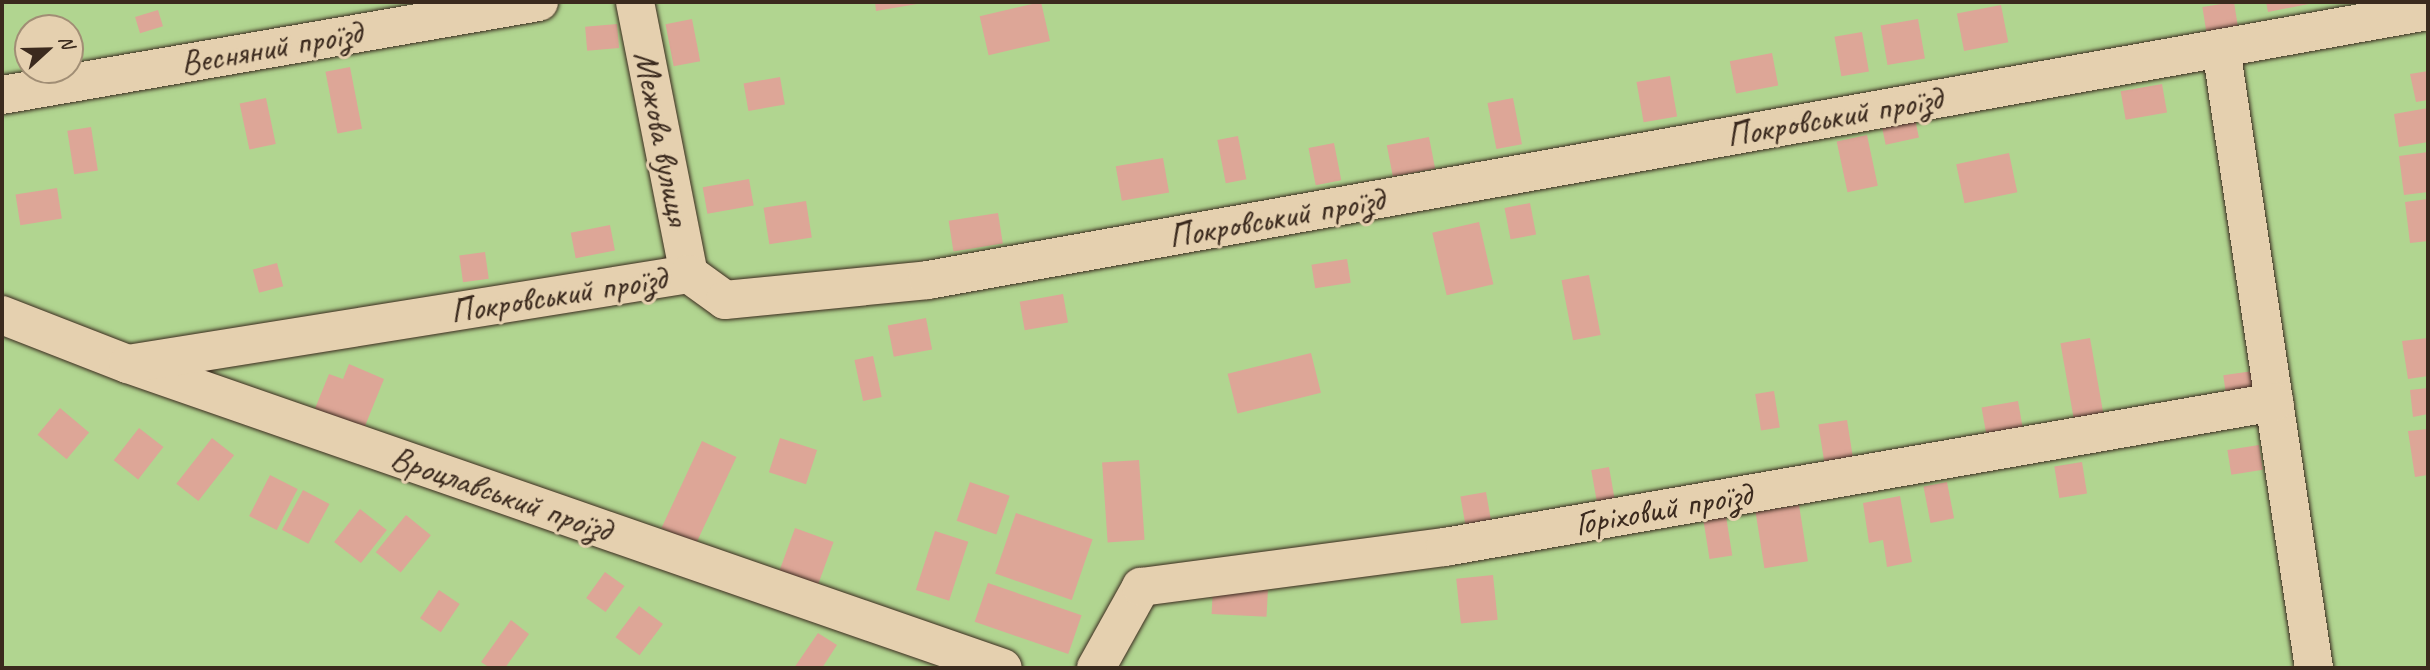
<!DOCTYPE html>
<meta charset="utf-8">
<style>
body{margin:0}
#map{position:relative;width:2430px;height:670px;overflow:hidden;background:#e5d0af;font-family:Caveat,sans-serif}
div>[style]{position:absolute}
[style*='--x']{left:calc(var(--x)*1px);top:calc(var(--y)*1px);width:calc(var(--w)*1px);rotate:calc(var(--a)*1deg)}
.green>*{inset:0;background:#b1d590}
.building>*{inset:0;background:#dda697;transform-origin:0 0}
.roads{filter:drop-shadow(0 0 2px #3b2a1e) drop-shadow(0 0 2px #3b2a1e)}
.minor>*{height:38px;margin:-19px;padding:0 19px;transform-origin:19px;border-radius:19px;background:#e5d0af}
span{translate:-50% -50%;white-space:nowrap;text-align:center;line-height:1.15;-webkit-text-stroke:6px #e5d0af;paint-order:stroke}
.street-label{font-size:35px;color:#3b2a1e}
.frame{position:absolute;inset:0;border:4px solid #3b2a1e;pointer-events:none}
.north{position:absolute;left:14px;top:14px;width:70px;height:70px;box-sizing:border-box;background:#e5d0af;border:2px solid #a18e75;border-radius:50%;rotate:68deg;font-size:19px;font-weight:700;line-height:28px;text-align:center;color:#3b2a1e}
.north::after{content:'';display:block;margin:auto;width:24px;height:32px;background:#3b2a1e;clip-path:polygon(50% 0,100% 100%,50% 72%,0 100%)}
</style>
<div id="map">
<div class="green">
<div style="clip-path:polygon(evenodd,2px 2px,2428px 2px,2428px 668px,2px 668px,2px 2px,28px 28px,70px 28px,70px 70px,28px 70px,28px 28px)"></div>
</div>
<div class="building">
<div style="clip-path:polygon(875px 2px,923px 2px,923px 3px,876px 11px)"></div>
<div style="left:1041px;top:2px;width:40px;height:63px;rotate:77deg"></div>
<div style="left:2234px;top:2px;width:31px;height:32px;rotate:81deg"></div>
<div style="clip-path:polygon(2266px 2px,2314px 2px,2314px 3px,2268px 12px)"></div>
<div style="left:2001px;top:5px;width:38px;height:45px;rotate:79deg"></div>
<div style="left:158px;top:10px;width:17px;height:24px;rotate:73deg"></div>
<div style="left:692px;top:19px;width:43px;height:27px;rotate:79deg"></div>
<div style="left:1918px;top:19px;width:40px;height:38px;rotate:80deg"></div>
<div style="left:617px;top:24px;width:24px;height:32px;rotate:85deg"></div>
<div style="left:1862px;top:32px;width:40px;height:28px;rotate:80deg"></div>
<div style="left:1772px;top:53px;width:33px;height:43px;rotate:79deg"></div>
<div style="left:350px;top:67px;width:63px;height:25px;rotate:79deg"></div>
<div style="clip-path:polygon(2428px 71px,2428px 100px,2416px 102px,2410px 74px)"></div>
<div style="left:1670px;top:76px;width:41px;height:34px;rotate:80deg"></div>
<div style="left:780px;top:77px;width:28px;height:37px;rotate:80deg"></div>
<div style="left:2162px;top:84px;width:29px;height:42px;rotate:80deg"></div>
<div style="left:266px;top:98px;width:47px;height:27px;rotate:78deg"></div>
<div style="left:1513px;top:98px;width:47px;height:26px;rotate:79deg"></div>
<div style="clip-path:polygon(2428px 108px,2428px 142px,2399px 147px,2394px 114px)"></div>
<div style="left:1915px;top:119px;width:19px;height:34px;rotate:78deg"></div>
<div style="left:91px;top:127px;width:44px;height:24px;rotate:81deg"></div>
<div style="left:1867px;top:135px;width:52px;height:31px;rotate:78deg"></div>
<div style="left:1238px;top:136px;width:44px;height:21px;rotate:79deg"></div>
<div style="left:1429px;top:137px;width:32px;height:43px;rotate:79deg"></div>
<div style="left:1334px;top:143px;width:38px;height:26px;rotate:79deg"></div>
<div style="clip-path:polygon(2428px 152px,2428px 192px,2404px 195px,2399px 156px)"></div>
<div style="left:2009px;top:153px;width:40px;height:54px;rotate:78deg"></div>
<div style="left:1163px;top:158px;width:35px;height:48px;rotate:80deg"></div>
<div style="left:749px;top:179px;width:27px;height:47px;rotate:80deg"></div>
<div style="left:57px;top:188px;width:31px;height:42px;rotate:81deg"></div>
<div style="clip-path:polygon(2428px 199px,2428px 241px,2410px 243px,2405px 202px)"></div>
<div style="left:806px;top:201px;width:37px;height:43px;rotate:81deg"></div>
<div style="left:1530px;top:203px;width:32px;height:26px;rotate:79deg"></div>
<div style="left:998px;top:213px;width:31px;height:50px;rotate:81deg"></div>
<div style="left:1479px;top:222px;width:64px;height:48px;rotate:77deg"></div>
<div style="left:610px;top:225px;width:26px;height:40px;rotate:79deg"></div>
<div style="left:485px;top:252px;width:27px;height:26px;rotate:82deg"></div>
<div style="left:1347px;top:259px;width:24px;height:36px;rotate:81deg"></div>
<div style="left:277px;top:263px;width:24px;height:25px;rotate:75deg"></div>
<div style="left:1589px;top:275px;width:61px;height:28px;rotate:79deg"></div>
<div style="left:1063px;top:294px;width:29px;height:44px;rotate:80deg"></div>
<div style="left:926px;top:318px;width:32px;height:39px;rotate:79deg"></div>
<div style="left:2090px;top:338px;width:83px;height:30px;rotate:80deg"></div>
<div style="clip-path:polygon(2428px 338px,2428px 376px,2408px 379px,2402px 341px)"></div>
<div style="left:1311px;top:353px;width:41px;height:86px;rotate:76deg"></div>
<div style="left:873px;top:356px;width:42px;height:19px;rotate:78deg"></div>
<div style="clip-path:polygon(349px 364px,384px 379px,363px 431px,314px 411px,329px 374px,343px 379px)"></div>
<div style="left:2253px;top:371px;width:29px;height:30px;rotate:82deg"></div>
<div style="clip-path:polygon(2428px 388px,2428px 414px,2413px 417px,2410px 390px)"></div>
<div style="left:1774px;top:391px;width:37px;height:19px;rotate:81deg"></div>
<div style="left:2018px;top:401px;width:40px;height:37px;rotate:80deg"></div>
<div style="left:60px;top:408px;width:38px;height:35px;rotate:40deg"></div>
<div style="left:1847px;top:420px;width:43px;height:29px;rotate:81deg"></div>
<div style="left:139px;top:428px;width:31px;height:41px;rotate:38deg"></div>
<div style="clip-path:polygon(2428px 429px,2428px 475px,2415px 477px,2408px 431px)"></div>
<div style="left:212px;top:438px;width:28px;height:58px;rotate:38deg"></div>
<div style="left:780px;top:438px;width:39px;height:36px;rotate:18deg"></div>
<div style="left:702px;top:441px;width:38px;height:96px;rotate:25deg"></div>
<div style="left:2259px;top:445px;width:25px;height:32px;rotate:81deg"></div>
<div style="left:1139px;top:460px;width:80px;height:37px;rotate:86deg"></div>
<div style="left:2082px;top:462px;width:32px;height:28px;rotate:81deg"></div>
<div style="left:1609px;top:467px;width:35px;height:18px;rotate:80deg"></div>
<div style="left:270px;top:475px;width:31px;height:46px;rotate:27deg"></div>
<div style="left:970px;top:482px;width:42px;height:41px;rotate:19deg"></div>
<div style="left:1947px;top:482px;width:37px;height:24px;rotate:79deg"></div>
<div style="left:303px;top:490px;width:30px;height:45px;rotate:28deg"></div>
<div style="left:1486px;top:492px;width:35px;height:26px;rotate:80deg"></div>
<div style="clip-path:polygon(1900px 496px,1912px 562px,1887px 567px,1883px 540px,1869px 543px,1863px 503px)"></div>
<div style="left:1799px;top:505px;width:57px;height:44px;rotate:81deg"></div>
<div style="left:360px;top:509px;width:34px;height:42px;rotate:38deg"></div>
<div style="left:1016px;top:513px;width:81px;height:64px;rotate:19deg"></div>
<div style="left:406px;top:515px;width:32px;height:48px;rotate:39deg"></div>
<div style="left:1726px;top:516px;width:40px;height:23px;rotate:81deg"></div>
<div style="left:795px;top:528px;width:41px;height:50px;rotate:20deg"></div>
<div style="left:935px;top:531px;width:35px;height:62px;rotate:18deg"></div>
<div style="left:605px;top:572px;width:24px;height:32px;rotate:36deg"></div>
<div style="left:1493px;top:575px;width:45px;height:37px;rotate:84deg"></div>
<div style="left:988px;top:583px;width:99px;height:41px;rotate:19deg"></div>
<div style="left:1213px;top:587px;width:55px;height:27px;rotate:3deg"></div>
<div style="left:439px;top:590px;width:25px;height:34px;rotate:34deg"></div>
<div style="left:639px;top:606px;width:30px;height:39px;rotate:37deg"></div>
<div style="clip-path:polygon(511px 620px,529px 634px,505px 668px,490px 668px,481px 662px)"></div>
<div style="clip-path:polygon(818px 633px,837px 645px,822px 668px,794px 668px)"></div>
</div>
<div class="roads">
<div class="minor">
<div style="--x:635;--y:2;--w:277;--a:78.8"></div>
<div style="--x:2221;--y:48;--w:627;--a:81.47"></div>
<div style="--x:2;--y:95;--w:545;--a:-9.83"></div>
<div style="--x:2;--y:315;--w:135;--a:21.3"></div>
<div style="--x:128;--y:364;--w:926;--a:19.16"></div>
<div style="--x:128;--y:364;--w:568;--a:-9.11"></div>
<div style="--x:689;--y:274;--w:44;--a:35.8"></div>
<div style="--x:725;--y:300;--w:204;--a:-5.6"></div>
<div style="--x:928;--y:280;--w:1524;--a:-10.17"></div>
<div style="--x:1096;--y:668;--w:93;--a:-60.9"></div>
<div style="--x:1141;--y:587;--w:307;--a:-7.5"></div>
<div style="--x:1445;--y:547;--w:842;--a:-9.92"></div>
</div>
</div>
<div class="street-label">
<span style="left:271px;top:48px;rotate:-10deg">Весняний проїзд</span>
<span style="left:1834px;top:117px;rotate:-10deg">Покровський проїзд</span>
<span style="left:662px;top:138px;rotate:79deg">Межова вулиця</span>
<span style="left:1276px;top:218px;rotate:-10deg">Покровський проїзд</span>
<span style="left:558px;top:295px;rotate:-9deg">Покровський проїзд</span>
<span style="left:501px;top:494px;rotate:19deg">Вроцлавський проїзд</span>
<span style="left:1663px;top:509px;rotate:-10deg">Горіховий проїзд</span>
</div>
<div class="frame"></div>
<div class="north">N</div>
</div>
